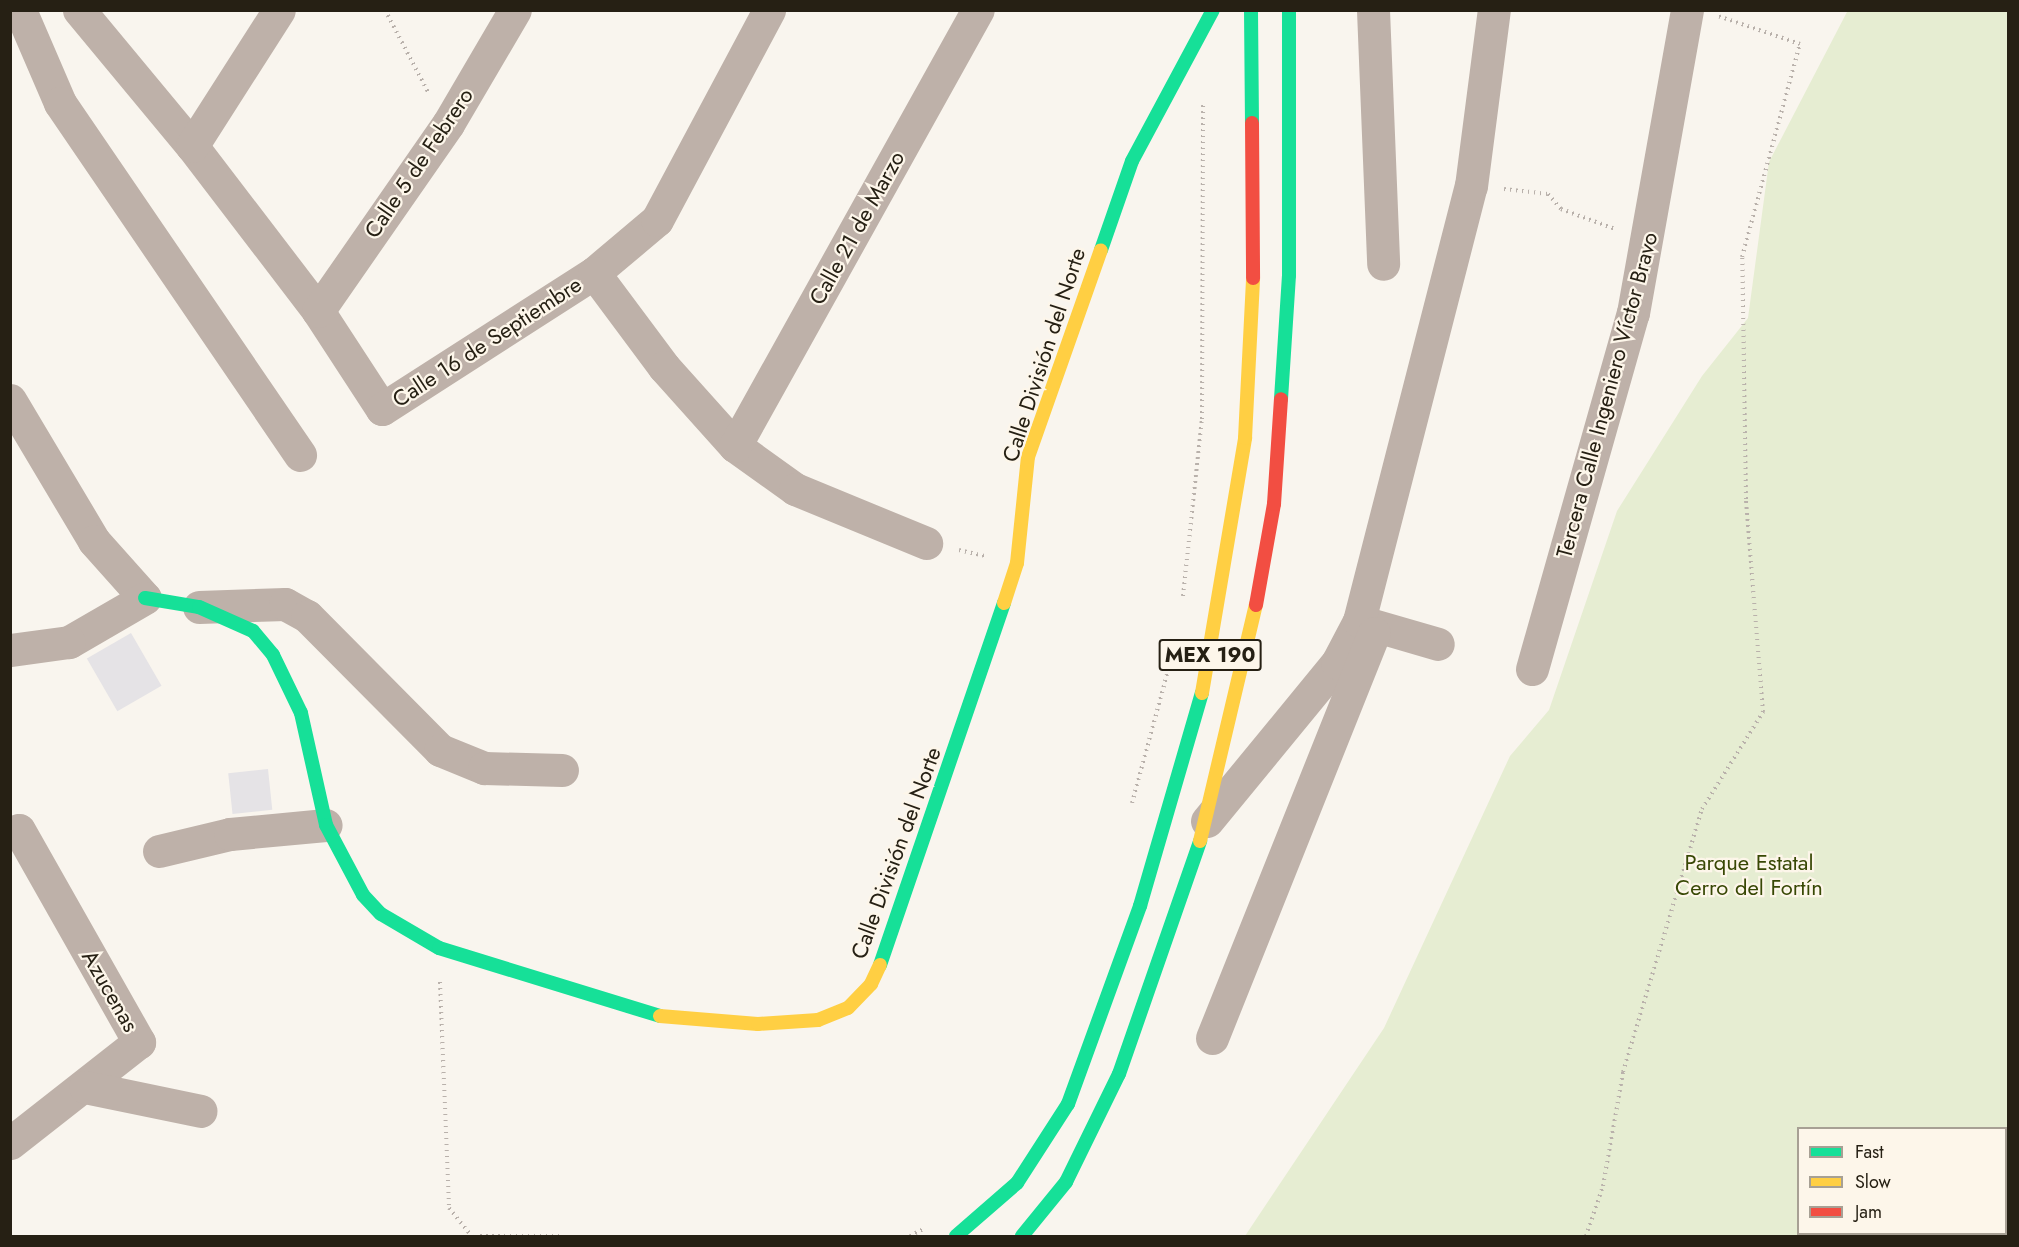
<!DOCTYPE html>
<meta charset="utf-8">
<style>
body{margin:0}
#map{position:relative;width:2019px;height:1247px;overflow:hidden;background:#f9f5ee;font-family:Jost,sans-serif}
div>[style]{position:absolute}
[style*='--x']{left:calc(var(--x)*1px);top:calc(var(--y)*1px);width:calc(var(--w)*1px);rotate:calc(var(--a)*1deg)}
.green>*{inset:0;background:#e6edd2}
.building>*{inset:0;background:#e5e3e6;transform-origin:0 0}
.path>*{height:4px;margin-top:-2px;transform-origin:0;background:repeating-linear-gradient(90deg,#b9b1ab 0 1.5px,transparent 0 6px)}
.street>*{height:33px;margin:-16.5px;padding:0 16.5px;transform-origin:16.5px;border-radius:16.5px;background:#beb1a9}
.fast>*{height:14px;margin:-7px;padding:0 7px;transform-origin:7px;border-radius:7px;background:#16e098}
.slow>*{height:14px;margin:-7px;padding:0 7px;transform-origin:7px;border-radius:7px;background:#ffcf43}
.jam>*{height:14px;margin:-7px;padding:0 7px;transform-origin:7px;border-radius:7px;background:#f24e42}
span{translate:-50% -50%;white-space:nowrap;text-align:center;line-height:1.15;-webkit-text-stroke:4.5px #fdf6ea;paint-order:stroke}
.shield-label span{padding:2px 4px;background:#fdf6ea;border:2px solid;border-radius:4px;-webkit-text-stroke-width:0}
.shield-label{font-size:21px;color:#262014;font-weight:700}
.street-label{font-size:22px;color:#262014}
.park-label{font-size:22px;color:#384805}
.frame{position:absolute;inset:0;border:12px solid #262014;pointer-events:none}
.legend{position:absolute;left:1797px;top:1127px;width:210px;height:108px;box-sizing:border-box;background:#fdf6ea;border:2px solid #a7a094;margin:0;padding:8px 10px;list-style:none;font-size:18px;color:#262014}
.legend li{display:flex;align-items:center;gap:12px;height:30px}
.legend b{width:30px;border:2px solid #a7a094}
</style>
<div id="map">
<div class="green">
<div style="clip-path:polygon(evenodd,1848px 10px,2008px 11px,2008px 1236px,1245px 1236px,1384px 1028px,1510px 756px,1549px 710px,1617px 511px,1702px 376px,1748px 318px,1769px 162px,1848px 10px,1798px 1128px,2006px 1128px,2006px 1234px,1798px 1234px,1798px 1128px)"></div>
</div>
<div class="building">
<div style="left:131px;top:633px;width:61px;height:51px;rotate:60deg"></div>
<div style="left:268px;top:769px;width:41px;height:40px;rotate:84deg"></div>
</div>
<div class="path">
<div style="--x:385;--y:10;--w:93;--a:62.3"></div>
<div style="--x:1504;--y:189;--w:44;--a:6.5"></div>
<div style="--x:1548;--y:194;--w:20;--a:49"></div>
<div style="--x:1561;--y:209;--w:58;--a:20.3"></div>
<div style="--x:959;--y:550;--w:26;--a:13"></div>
<div style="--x:1183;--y:596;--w:178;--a:-83.9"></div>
<div style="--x:1202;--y:419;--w:318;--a:-89.8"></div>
<div style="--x:1132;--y:803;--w:164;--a:-74.8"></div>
<div style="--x:440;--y:982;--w:226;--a:87.7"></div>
<div style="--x:449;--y:1208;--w:36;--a:51"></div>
<div style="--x:480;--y:1236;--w:79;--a:0"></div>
<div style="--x:910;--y:1236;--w:17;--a:-28"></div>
<div style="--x:1586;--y:1236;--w:53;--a:-71.2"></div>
<div style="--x:1603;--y:1186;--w:116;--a:-80"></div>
<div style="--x:1623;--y:1072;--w:275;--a:-73.3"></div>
<div style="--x:1702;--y:809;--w:115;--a:-57.8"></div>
<div style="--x:1763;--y:712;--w:214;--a:-94.6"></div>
<div style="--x:1746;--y:499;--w:242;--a:-90.9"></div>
<div style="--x:1742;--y:257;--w:221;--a:-74.8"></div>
<div style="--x:1800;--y:44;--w:87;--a:-161.1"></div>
</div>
<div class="street">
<div style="--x:20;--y:10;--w:101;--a:66.7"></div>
<div style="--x:60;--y:103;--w:426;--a:55.7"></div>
<div style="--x:79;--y:10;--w:177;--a:50.3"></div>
<div style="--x:192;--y:146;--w:208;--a:52.6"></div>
<div style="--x:318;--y:311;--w:117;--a:56.9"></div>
<div style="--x:382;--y:409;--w:252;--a:-32.7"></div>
<div style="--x:594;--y:273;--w:82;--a:-40.1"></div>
<div style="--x:657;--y:220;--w:238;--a:-61.9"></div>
<div style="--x:1373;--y:10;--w:254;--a:87.7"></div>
<div style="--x:192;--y:146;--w:161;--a:-57.4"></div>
<div style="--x:594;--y:273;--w:117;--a:53.3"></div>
<div style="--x:664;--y:367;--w:106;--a:48.1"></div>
<div style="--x:735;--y:446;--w:74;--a:35.6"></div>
<div style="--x:795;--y:489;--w:142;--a:22.4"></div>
<div style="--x:318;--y:311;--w:228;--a:-55.2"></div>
<div style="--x:448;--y:124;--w:132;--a:-59.6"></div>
<div style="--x:10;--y:400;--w:164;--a:59.2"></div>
<div style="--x:94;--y:541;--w:76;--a:48.2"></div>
<div style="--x:145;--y:598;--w:88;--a:149.9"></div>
<div style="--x:69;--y:642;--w:60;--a:172.3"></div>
<div style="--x:735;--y:446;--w:499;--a:-60.9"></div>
<div style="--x:199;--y:607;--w:86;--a:-2"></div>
<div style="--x:285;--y:604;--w:25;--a:29"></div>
<div style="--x:307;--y:616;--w:189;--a:45.2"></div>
<div style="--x:440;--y:750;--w:48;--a:22.2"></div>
<div style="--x:484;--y:768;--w:78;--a:1.5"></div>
<div style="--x:1359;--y:621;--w:82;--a:16.2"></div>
<div style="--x:1532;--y:669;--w:370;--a:-74.2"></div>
<div style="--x:1633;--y:313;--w:308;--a:-79.9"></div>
<div style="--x:1207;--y:821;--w:205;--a:-50.6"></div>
<div style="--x:1337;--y:663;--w:47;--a:-62.4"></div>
<div style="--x:1359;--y:621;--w:449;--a:-75.6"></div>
<div style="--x:1471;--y:186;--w:177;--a:-82.6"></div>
<div style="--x:10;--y:833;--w:9;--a:-18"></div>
<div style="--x:19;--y:830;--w:244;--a:60.5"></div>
<div style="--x:139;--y:1042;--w:164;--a:141.9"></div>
<div style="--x:159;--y:851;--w:73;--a:-13.5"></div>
<div style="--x:230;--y:834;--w:96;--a:-5.4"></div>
<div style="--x:1212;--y:1038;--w:436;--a:-68.2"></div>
<div style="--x:85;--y:1087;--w:118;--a:11.7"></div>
</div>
<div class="fast">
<div style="--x:1251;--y:10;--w:113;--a:89.5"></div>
<div style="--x:1101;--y:250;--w:94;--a:-70.8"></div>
<div style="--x:1132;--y:161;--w:171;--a:-61.8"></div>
<div style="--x:1281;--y:399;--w:124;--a:-86.3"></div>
<div style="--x:1289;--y:275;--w:265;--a:-90"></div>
<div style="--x:145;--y:598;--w:55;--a:9.5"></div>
<div style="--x:199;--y:607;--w:59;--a:24"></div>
<div style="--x:253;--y:631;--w:31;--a:50"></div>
<div style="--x:273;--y:655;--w:64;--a:64.2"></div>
<div style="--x:301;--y:713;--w:115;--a:77.4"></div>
<div style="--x:326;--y:825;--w:79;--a:62.1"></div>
<div style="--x:363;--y:895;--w:26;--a:47"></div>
<div style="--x:381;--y:914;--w:67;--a:30.4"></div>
<div style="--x:439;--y:948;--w:231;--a:17.1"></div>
<div style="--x:880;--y:965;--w:383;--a:-71.1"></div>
<div style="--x:956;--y:1236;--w:81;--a:-41"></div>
<div style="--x:1017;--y:1183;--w:94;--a:-57.2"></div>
<div style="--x:1068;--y:1104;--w:211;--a:-70"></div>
<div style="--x:1140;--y:906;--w:222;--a:-73.8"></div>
<div style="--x:1022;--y:1236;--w:70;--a:-50.8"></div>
<div style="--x:1066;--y:1182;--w:120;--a:-63.9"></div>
<div style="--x:1119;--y:1074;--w:247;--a:-70.8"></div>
</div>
<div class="slow">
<div style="--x:1004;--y:603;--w:42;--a:-72"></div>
<div style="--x:1017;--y:563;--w:107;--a:-84.1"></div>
<div style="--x:1028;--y:457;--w:219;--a:-70.6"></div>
<div style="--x:1202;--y:693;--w:259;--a:-80.4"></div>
<div style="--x:1245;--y:438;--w:160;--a:-87.1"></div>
<div style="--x:1200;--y:841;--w:243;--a:-76.7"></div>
<div style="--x:660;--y:1016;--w:98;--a:4.7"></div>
<div style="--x:758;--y:1024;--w:60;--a:-3.8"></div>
<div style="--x:818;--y:1020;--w:32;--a:-22"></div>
<div style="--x:848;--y:1008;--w:33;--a:-46"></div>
<div style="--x:871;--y:984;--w:21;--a:-65"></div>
</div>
<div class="jam">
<div style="--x:1252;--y:123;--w:155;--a:89.6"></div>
<div style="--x:1256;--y:605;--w:103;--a:-79.9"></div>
<div style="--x:1274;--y:504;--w:105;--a:-86.2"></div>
</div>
<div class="shield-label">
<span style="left:1210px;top:655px">MEX 190</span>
</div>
<div class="street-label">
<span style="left:419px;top:163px;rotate:-56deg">Calle 5 de Febrero</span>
<span style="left:857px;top:228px;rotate:-61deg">Calle 21 de Marzo</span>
<span style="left:487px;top:342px;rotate:-33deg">Calle 16 de Septiembre</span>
<span style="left:1044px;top:355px;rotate:-72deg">Calle División del Norte</span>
<span style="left:1607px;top:395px;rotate:-75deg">Tercera Calle Ingeniero Víctor Bravo</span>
<span style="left:896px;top:853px;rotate:-70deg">Calle División del Norte</span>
<span style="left:110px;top:991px;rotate:60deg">Azucenas</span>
</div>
<div class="park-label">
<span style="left:1749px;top:875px">Parque Estatal<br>Cerro del Fortín</span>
</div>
<div class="frame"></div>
<ul class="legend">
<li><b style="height:8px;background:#16e098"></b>Fast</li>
<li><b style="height:8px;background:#ffcf43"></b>Slow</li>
<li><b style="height:8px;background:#f24e42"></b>Jam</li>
</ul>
</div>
